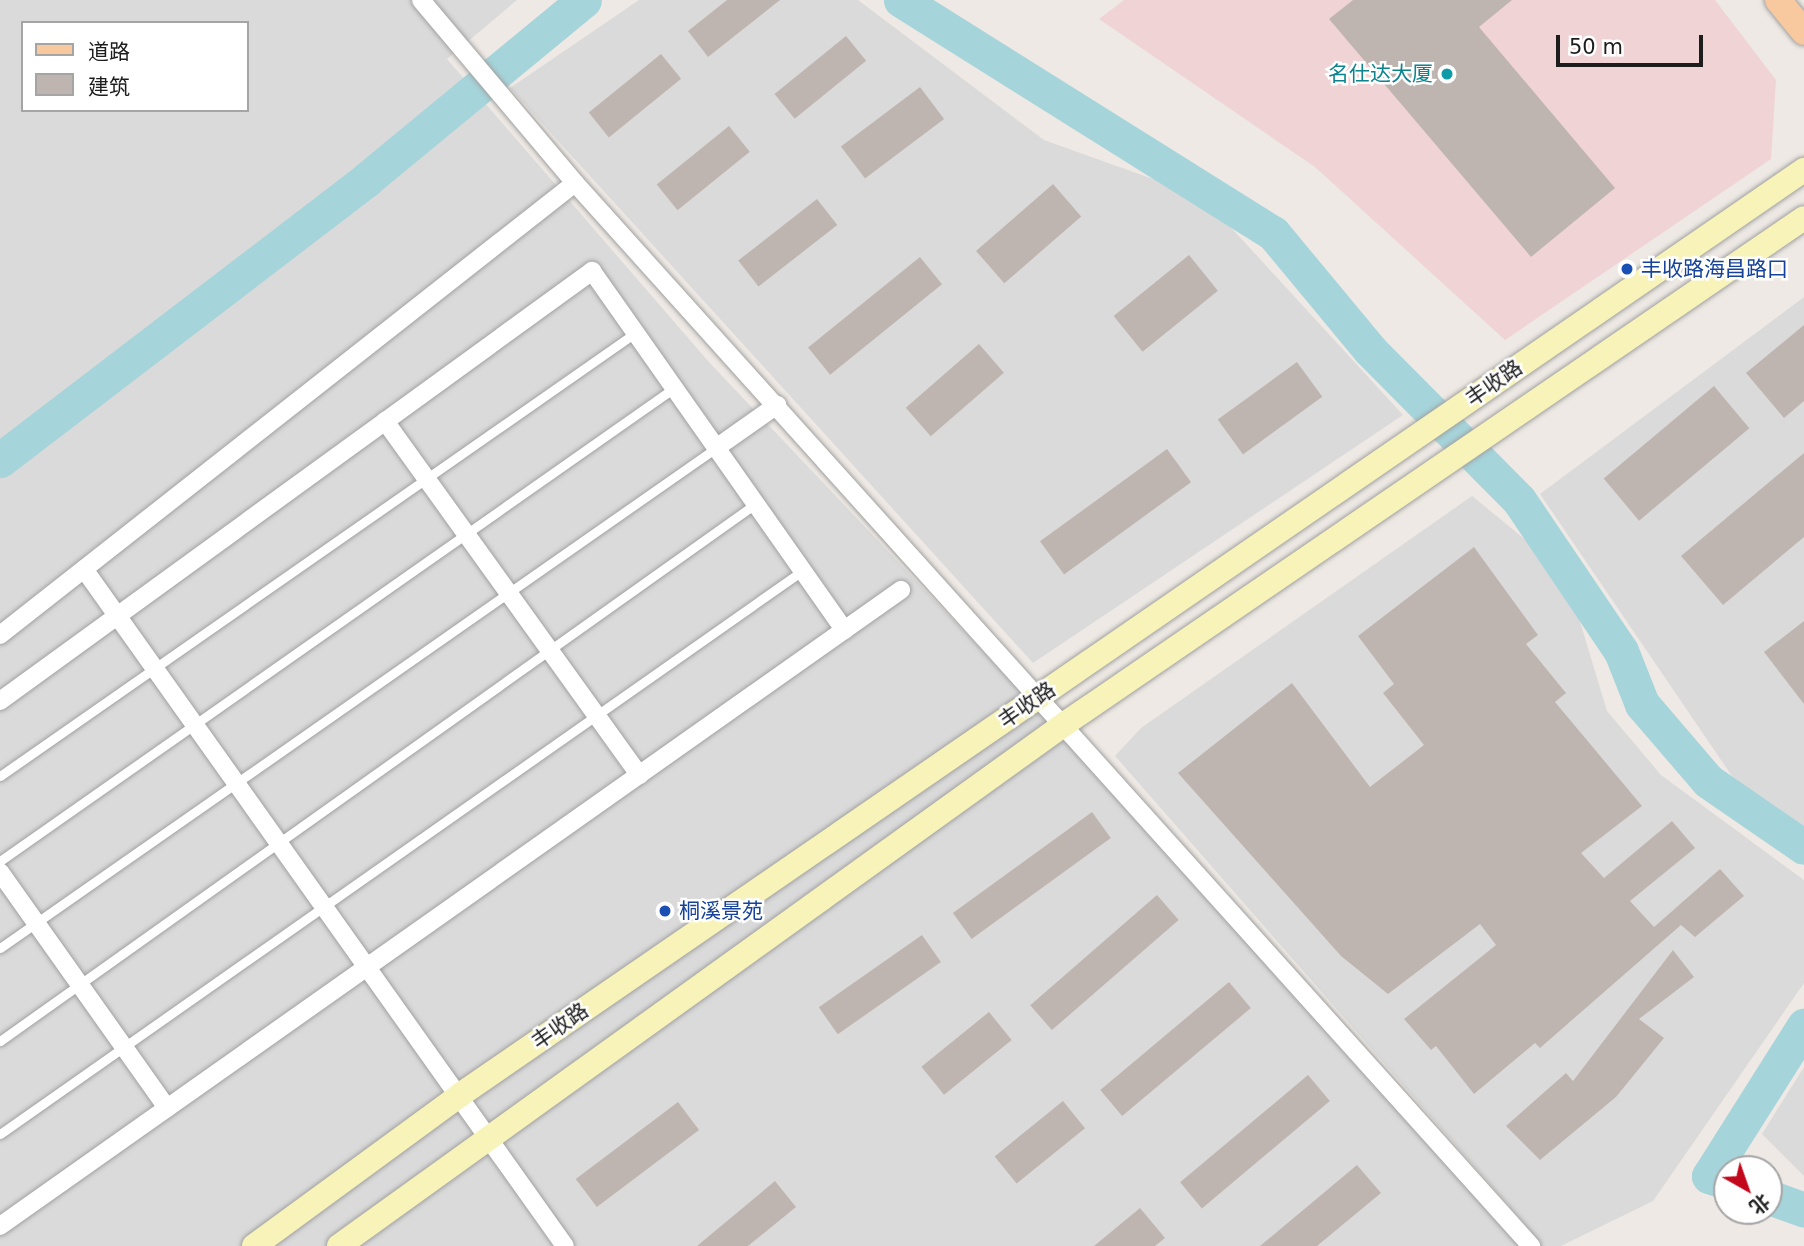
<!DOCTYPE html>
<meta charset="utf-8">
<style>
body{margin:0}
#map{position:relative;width:1804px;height:1246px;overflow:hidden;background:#eee9e4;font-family:"DejaVu Sans","Noto Sans SC",sans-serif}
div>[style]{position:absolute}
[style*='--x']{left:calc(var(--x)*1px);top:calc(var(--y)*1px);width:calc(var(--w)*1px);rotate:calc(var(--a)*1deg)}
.residential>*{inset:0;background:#dbdada}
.commercial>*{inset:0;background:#efd3d5}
.river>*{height:35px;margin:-17.5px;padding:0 17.5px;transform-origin:17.5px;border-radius:17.5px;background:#a5d4da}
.building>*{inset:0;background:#bfb5b0;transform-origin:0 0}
.roads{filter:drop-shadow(0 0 2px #a1a1a1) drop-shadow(0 0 2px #a1a1a1)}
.lane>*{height:9px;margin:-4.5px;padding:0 4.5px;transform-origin:4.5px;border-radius:4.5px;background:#fff}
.street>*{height:18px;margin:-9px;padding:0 9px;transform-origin:9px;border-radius:9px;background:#fff}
.secondary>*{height:24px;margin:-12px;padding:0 12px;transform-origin:12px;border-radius:12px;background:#f7f3b9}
.primary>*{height:26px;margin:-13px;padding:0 13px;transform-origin:13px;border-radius:13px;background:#f8c89f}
.dots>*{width:19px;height:19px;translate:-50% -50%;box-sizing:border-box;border:4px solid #fff;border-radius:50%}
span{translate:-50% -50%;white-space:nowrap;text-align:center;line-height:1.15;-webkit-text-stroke:5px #fff;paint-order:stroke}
.culture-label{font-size:21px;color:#0d838f}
.right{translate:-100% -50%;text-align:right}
.transit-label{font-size:21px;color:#164399}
.left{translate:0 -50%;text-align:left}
.street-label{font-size:21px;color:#1d1d1d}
.legend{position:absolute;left:21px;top:21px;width:228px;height:91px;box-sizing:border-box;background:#fff;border:2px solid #a5a5a5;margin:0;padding:9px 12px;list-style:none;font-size:21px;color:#1d1d1d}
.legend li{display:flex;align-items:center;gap:14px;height:35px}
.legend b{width:35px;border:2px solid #a5a5a5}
.north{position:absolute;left:1713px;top:1155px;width:70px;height:70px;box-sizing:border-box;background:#fff;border:2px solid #a5a5a5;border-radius:50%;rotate:140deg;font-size:19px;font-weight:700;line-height:28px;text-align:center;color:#1d1d1d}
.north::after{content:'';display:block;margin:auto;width:24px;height:32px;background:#c3081c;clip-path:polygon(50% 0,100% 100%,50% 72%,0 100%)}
.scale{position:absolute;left:1556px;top:35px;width:147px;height:32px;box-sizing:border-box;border:4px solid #1d1d1d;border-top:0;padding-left:9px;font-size:21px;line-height:24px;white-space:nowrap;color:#1d1d1d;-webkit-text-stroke:5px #fff;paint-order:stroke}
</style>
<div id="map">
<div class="residential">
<div style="clip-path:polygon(evenodd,0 0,517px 0,447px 59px,708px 361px,1531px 1231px,1115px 756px,1141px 728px,1472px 496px,1565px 572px,1607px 711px,1661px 775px,1804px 880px,1804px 983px,1653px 1201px,1561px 1246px,0 1246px,0 0,23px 23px,247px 23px,247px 110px,23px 110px,23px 23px)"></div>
<div style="clip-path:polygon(639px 0,858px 0,1044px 140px,1203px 197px,1403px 415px,1033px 663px,510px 88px)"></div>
<div style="clip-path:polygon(1804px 297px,1804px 829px,1736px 782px,1540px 494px)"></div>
<div style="clip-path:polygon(1804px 1067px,1804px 1176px,1762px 1134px)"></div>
</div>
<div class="commercial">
<div style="clip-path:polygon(1124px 0,1715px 0,1776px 80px,1771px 159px,1505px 340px,1315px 167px,1099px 19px)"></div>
</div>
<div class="river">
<div style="--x:901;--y:0;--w:439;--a:32.1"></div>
<div style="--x:1273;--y:233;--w:152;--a:50.3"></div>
<div style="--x:1370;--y:350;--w:211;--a:45.2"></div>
<div style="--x:1519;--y:500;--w:182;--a:56"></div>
<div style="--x:1621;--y:651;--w:57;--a:68.4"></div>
<div style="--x:1642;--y:704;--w:101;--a:49.4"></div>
<div style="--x:1708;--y:781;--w:116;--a:34.5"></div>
<div style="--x:0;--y:460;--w:462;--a:-37.4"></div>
<div style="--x:367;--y:179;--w:281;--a:-39.5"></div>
<div style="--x:1727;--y:1182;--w:19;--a:-162"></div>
<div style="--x:1709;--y:1176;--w:178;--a:-57.7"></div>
<div style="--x:1769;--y:1197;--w:37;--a:20"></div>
</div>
<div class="building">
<div style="clip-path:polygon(727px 0,780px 0,708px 57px,688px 31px)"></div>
<div style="clip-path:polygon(1353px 0,1512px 0,1479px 27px,1615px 188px,1531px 257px,1329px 19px)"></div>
<div style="left:846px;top:36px;width:32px;height:92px;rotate:51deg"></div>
<div style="left:661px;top:54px;width:32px;height:93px;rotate:51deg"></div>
<div style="left:920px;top:87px;width:40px;height:99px;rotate:53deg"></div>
<div style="left:729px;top:126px;width:33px;height:93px;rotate:51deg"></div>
<div style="left:1053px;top:184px;width:43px;height:102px;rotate:49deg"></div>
<div style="left:817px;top:199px;width:33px;height:100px;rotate:52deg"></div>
<div style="left:1189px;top:255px;width:46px;height:97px;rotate:51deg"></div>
<div style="left:920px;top:257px;width:35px;height:144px;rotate:51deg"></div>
<div style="clip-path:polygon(1804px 325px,1804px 401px,1784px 418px,1746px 373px)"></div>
<div style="left:979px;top:344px;width:38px;height:97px;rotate:49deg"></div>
<div style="left:1297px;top:362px;width:43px;height:98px;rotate:54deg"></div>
<div style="left:1714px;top:386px;width:55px;height:144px;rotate:50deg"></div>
<div style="left:1167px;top:449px;width:41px;height:157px;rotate:54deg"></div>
<div style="clip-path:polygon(1804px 453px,1804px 537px,1723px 605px,1681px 556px)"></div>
<div style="clip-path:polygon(1474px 547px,1538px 635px,1526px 644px,1566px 693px,1555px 702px,1642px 806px,1581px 853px,1604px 878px,1672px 821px,1695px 848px,1630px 901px,1654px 927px,1720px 869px,1744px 896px,1695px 937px,1681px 925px,1540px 1048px,1535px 1043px,1474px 1094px,1436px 1046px,1431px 1050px,1404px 1019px,1496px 945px,1480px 924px,1388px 994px,1341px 956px,1178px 773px,1292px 683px,1370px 787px,1424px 745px,1383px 693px,1394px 684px,1358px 636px)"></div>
<div style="clip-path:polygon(1804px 621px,1804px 704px,1764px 652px)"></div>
<div style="left:1092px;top:812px;width:32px;height:172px;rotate:54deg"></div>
<div style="left:1157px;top:895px;width:33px;height:168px;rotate:49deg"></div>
<div style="left:922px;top:935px;width:33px;height:126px;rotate:55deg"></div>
<div style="clip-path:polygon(1673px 950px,1694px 977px,1639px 1019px,1664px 1038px,1616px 1097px,1540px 1160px,1506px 1126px,1566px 1073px,1573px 1081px)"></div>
<div style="left:1229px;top:982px;width:34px;height:168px;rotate:50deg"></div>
<div style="left:989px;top:1012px;width:36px;height:87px;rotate:51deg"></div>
<div style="left:1308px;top:1075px;width:34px;height:167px;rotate:50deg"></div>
<div style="left:1063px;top:1101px;width:35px;height:88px;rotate:51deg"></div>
<div style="left:678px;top:1102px;width:35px;height:128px;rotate:53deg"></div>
<div style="clip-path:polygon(1357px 1165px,1381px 1193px,1317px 1246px,1260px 1246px)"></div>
<div style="clip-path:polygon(775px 1181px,796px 1207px,748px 1246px,697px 1246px)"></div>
<div style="clip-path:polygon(1140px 1208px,1165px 1238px,1155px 1246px,1094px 1246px)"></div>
</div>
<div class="roads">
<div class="lane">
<div style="--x:0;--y:776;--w:774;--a:-34.9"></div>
<div style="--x:0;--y:861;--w:823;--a:-35.06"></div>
<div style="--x:0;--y:948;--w:873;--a:-34.93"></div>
<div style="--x:0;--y:1041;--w:926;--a:-35.42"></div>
<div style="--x:0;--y:1134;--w:980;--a:-35.07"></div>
</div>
<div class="street">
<div style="--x:421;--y:0;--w:239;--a:49.9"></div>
<div style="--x:575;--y:183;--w:1430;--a:48.03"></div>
<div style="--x:385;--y:421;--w:436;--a:54.3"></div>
<div style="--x:716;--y:448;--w:75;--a:-35.2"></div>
<div style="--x:84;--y:569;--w:830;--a:54.61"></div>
<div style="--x:0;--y:635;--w:731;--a:-38.17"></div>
<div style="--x:0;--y:701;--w:732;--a:-35.99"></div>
<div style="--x:592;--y:271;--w:439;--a:54.9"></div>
<div style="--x:0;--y:872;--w:289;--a:54.7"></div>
<div style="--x:0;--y:1226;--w:1103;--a:-35.22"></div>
</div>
<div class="secondary">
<div style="--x:254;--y:1246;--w:255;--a:-36.2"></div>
<div style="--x:460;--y:1095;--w:1632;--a:-34.54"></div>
<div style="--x:339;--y:1246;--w:896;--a:-35.73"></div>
<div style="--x:1066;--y:723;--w:894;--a:-34.38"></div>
</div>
<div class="primary">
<div style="--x:1778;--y:0;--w:41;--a:50.9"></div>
</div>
</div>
<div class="dots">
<div style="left:1447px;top:74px;background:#0f9aa8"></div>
<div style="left:1627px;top:269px;background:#1a4fb4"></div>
<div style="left:665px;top:911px;background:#1a4fb4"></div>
</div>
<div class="culture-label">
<span class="right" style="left:1433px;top:74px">名仕达大厦</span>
</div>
<div class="transit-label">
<span class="left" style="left:1641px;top:269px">丰收路海昌路口</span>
<span class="left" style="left:679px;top:911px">桐溪景苑</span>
</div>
<div class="street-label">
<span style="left:1494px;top:383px;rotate:-35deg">丰收路</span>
<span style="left:1027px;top:705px;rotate:-35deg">丰收路</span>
<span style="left:560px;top:1026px;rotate:-35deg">丰收路</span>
</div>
<ul class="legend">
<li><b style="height:9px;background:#f8c89f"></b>道路</li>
<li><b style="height:19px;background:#bfb5b0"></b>建筑</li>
</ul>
<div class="north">北</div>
<div class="scale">50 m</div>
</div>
